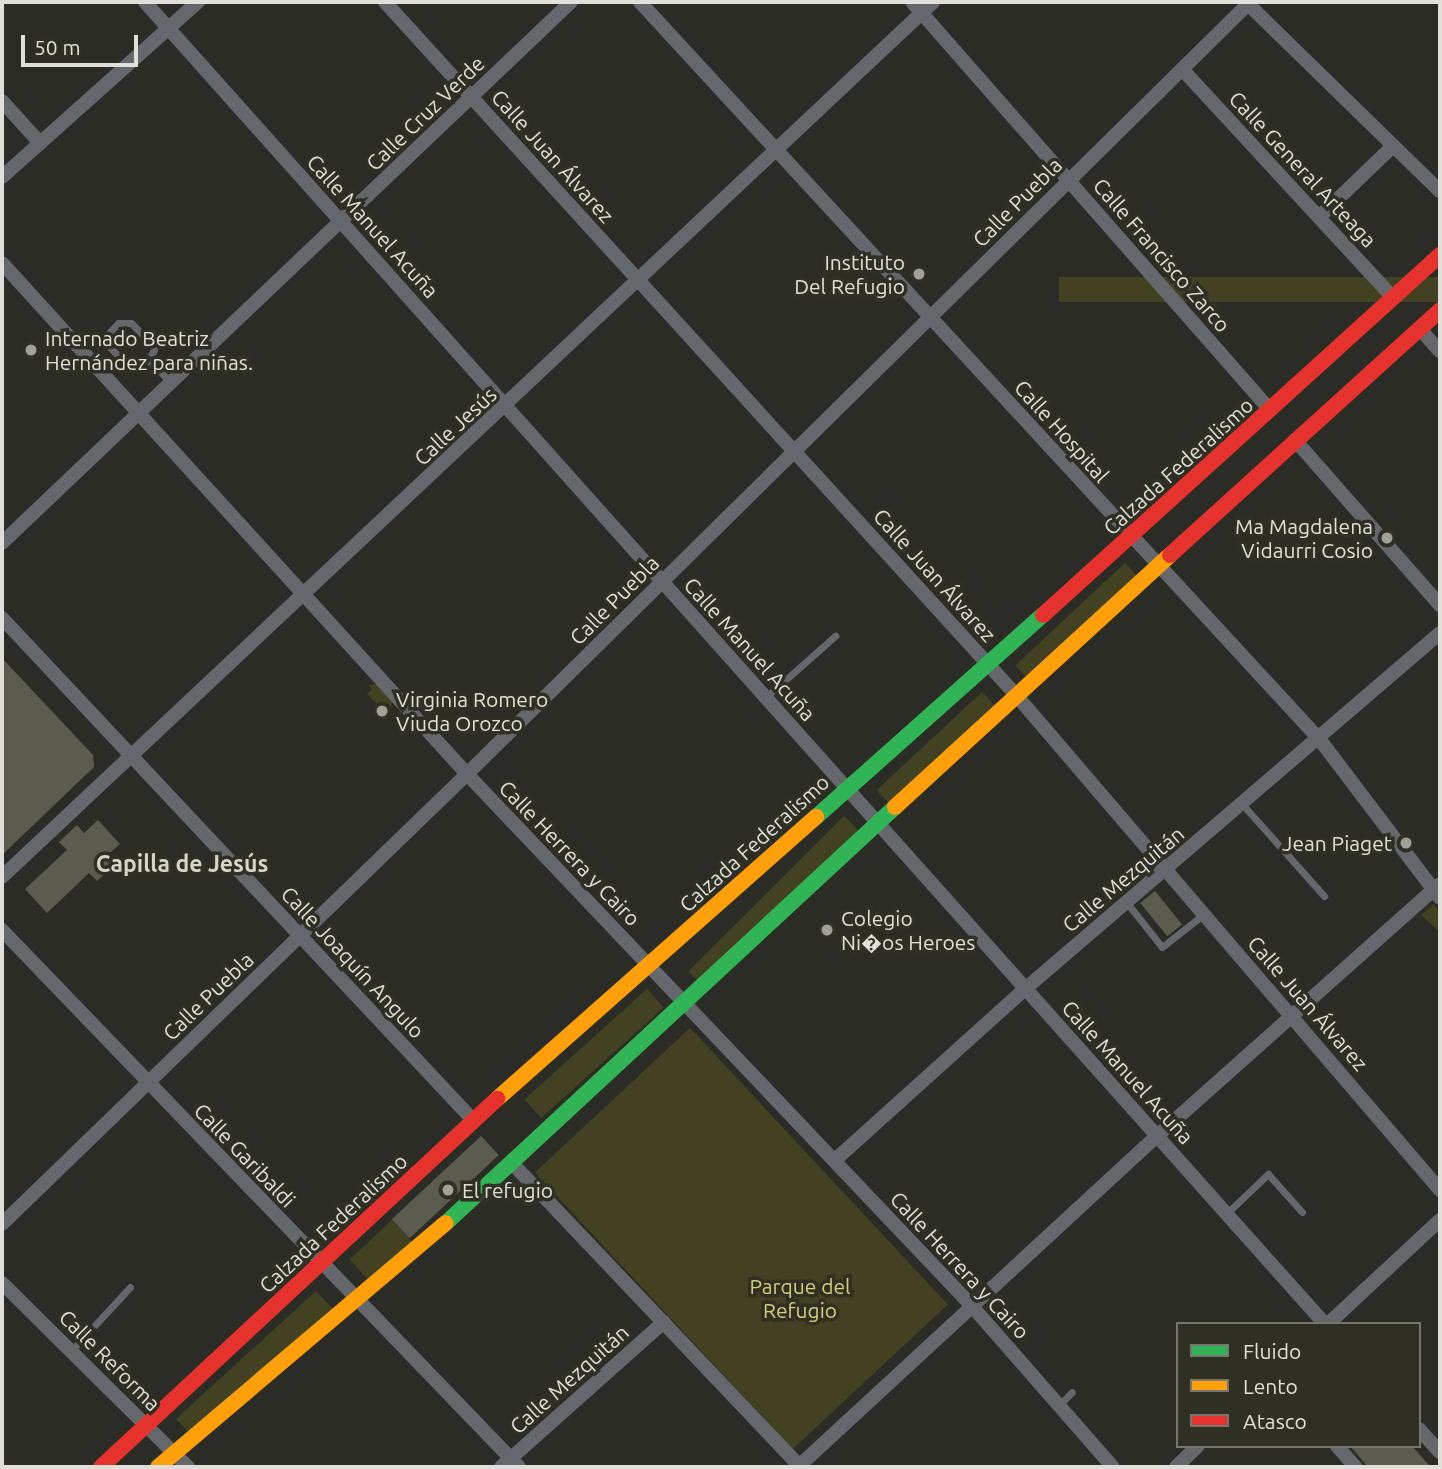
<!DOCTYPE html>
<meta charset="utf-8">
<style>
body{margin:0}
#map{position:relative;width:1442px;height:1469px;overflow:hidden;background:#2c2c26;font-family:Ubuntu,sans-serif}
div>[style]{position:absolute}
[style*='--x']{left:calc(var(--x)*1px);top:calc(var(--y)*1px);width:calc(var(--w)*1px);rotate:calc(var(--a)*1deg)}
.green>*{inset:0;background:#424223;transform-origin:0 0}
.building>*{inset:0;background:#5c5c4e;transform-origin:0 0}
.lane>*{height:7px;margin:-3.5px;padding:0 3.5px;transform-origin:3.5px;border-radius:3.5px;background:#64686d}
.street>*{height:14px;margin:-7px;padding:0 7px;transform-origin:7px;border-radius:7px;background:#64686d}
.fast>*{height:16px;margin:-8px;padding:0 8px;transform-origin:8px;border-radius:8px;background:#30b455}
.slow>*{height:16px;margin:-8px;padding:0 8px;transform-origin:8px;border-radius:8px;background:#ff9f0a}
.jam>*{height:16px;margin:-8px;padding:0 8px;transform-origin:8px;border-radius:8px;background:#e5322d}
.dots>*{width:19px;height:19px;translate:-50% -50%;box-sizing:border-box;border:4px solid #2f2f23;border-radius:50%}
span{translate:-50% -50%;white-space:nowrap;text-align:center;line-height:1.15;-webkit-text-stroke:7px #2f2f23;paint-order:stroke}
.street-label{font-size:21px;color:#e0e0d9}
.poi-label{font-size:21px;color:#e0e0d9}
.right{translate:-100% -50%;text-align:right}
.left{translate:0 -50%;text-align:left}
.park-label{font-size:21px;color:#d2cf76}
.neighbourhood-label{font-size:23px;color:#d6d6c7;font-weight:700}
.frame{position:absolute;inset:0;border:4px solid #e0e0d9;pointer-events:none}
.legend{position:absolute;left:1176px;top:1322px;width:245px;height:126px;box-sizing:border-box;background:#2f2f23;border:2px solid #76766c;margin:0;padding:9px 12px;list-style:none;font-size:21px;color:#e0e0d9}
.legend li{display:flex;align-items:center;gap:14px;height:35px}
.legend b{width:35px;border:2px solid #76766c}
.scale{position:absolute;left:21px;top:35px;width:117px;height:32px;box-sizing:border-box;border:4px solid #e0e0d9;border-top:0;padding-left:9px;font-size:21px;line-height:24px;white-space:nowrap;color:#e0e0d9;-webkit-text-stroke:5px #2f2f23;paint-order:stroke}
</style>
<div id="map">
<div class="green">
<div style="left:1440px;top:277px;width:25px;height:381px;rotate:90deg"></div>
<div style="left:1125px;top:563px;width:19px;height:150px;rotate:47deg"></div>
<div style="clip-path:polygon(376px 684px,393px 702px,390px 710px,384px 711px,367px 694px,372px 689px,369px 685px)"></div>
<div style="left:982px;top:692px;width:19px;height:144px;rotate:47deg"></div>
<div style="left:844px;top:816px;width:21px;height:220px;rotate:45deg"></div>
<div style="clip-path:polygon(1434px 904px,1440px 913px,1440px 932px,1421px 915px)"></div>
<div style="left:647px;top:989px;width:25px;height:165px;rotate:48deg"></div>
<div style="left:690px;top:1028px;width:378px;height:212px;rotate:47deg"></div>
<div style="left:392px;top:1220px;width:33px;height:58px;rotate:47deg"></div>
<div style="clip-path:polygon(316px 1291px,337px 1313px,190px 1433px,176px 1419px)"></div>
</div>
<div class="building">
<div style="clip-path:polygon(2px 658px,93px 755px,94px 767px,2px 855px)"></div>
<div style="clip-path:polygon(98px 820px,120px 844px,106px 856px,115px 865px,97px 881px,89px 873px,47px 913px,25px 889px,67px 850px,59px 842px,77px 825px,84px 833px)"></div>
<div style="left:1155px;top:891px;width:43px;height:19px;rotate:51deg"></div>
<div style="left:481px;top:1136px;width:26px;height:122px;rotate:47deg"></div>
<div style="clip-path:polygon(1350px 1446px,1412px 1446px,1431px 1467px,1368px 1467px)"></div>
</div>
<div class="lane">
<div style="--x:148;--y:360;--w:13;--a:135"></div>
<div style="--x:139;--y:369;--w:9;--a:-174"></div>
<div style="--x:130;--y:368;--w:32;--a:-134"></div>
<div style="--x:108;--y:345;--w:10;--a:-96"></div>
<div style="--x:107;--y:335;--w:16;--a:-47"></div>
<div style="--x:118;--y:323;--w:13;--a:0"></div>
<div style="--x:131;--y:323;--w:30;--a:45"></div>
<div style="--x:152;--y:344;--w:6;--a:72"></div>
<div style="--x:154;--y:350;--w:12;--a:121"></div>
<div style="--x:148;--y:360;--w:32;--a:44"></div>
<div style="--x:765;--y:698;--w:94;--a:-41.5"></div>
<div style="--x:1243;--y:805;--w:122;--a:48.3"></div>
<div style="--x:1127;--y:903;--w:56;--a:51.5"></div>
<div style="--x:1162;--y:947;--w:53;--a:-38.2"></div>
<div style="--x:1227;--y:1213;--w:57;--a:-43.6"></div>
<div style="--x:1268;--y:1174;--w:51;--a:48.2"></div>
<div style="--x:71;--y:1351;--w:87;--a:-47.3"></div>
<div style="--x:1059;--y:1405;--w:18;--a:-45"></div>
</div>
<div class="street">
<div style="--x:145;--y:2;--w:1772;--a:48.25"></div>
<div style="--x:385;--y:2;--w:937;--a:47.68"></div>
<div style="--x:1016;--y:695;--w:652;--a:49.42"></div>
<div style="--x:640;--y:2;--w:1004;--a:47.34"></div>
<div style="--x:1320;--y:740;--w:198;--a:52.8"></div>
<div style="--x:912;--y:2;--w:543;--a:48.73"></div>
<div style="--x:1246;--y:2;--w:271;--a:44.3"></div>
<div style="--x:1182;--y:69;--w:311;--a:47.3"></div>
<div style="--x:2;--y:101;--w:57;--a:47.9"></div>
<div style="--x:2;--y:177;--w:263;--a:-41.8"></div>
<div style="--x:1319;--y:217;--w:103;--a:-43.8"></div>
<div style="--x:2;--y:263;--w:691;--a:47.7"></div>
<div style="--x:467;--y:774;--w:732;--a:46.49"></div>
<div style="--x:971;--y:1305;--w:215;--a:48.8"></div>
<div style="--x:1419;--y:328;--w:31;--a:48"></div>
<div style="--x:1295;--y:440;--w:220;--a:48.7"></div>
<div style="--x:2;--y:543;--w:785;--a:-43.56"></div>
<div style="--x:2;--y:618;--w:688;--a:46.82"></div>
<div style="--x:2;--y:877;--w:1278;--a:-43.22"></div>
<div style="--x:2;--y:930;--w:745;--a:46.09"></div>
<div style="--x:835;--y:1160;--w:256;--a:-42"></div>
<div style="--x:1025;--y:989;--w:547;--a:-40.62"></div>
<div style="--x:511;--y:1162;--w:420;--a:46.5"></div>
<div style="--x:2;--y:1224;--w:647;--a:-44.06"></div>
<div style="--x:467;--y:774;--w:1100;--a:-44.59"></div>
<div style="--x:2;--y:1283;--w:262;--a:44.7"></div>
<div style="--x:1328;--y:1324;--w:153;--a:-42.9"></div>
<div style="--x:1419;--y:1429;--w:31;--a:48"></div>
<div style="--x:1337;--y:1446;--w:28;--a:49"></div>
<div style="--x:501;--y:1467;--w:218;--a:-41.7"></div>
<div style="--x:798;--y:1467;--w:488;--a:-42.7"></div>
<div style="--x:1157;--y:1136;--w:378;--a:-41.7"></div>
<div style="--x:1176;--y:1467;--w:30;--a:-44"></div>
</div>
<div class="fast">
<div style="--x:816;--y:817;--w:304;--a:-41.7"></div>
<div style="--x:446;--y:1223;--w:612;--a:-42.82"></div>
</div>
<div class="slow">
<div style="--x:895;--y:807;--w:373;--a:-42.5"></div>
<div style="--x:497;--y:1099;--w:426;--a:-41.5"></div>
<div style="--x:158;--y:1467;--w:377;--a:-40.3"></div>
</div>
<div class="jam">
<div style="--x:1170;--y:555;--w:365;--a:-42.2"></div>
<div style="--x:1043;--y:615;--w:536;--a:-42.2"></div>
<div style="--x:101;--y:1467;--w:541;--a:-42.9"></div>
</div>
<div class="dots">
<div style="left:919px;top:274px;background:#a1a19a"></div>
<div style="left:31px;top:350px;background:#a1a19a"></div>
<div style="left:1387px;top:538px;background:#a1a19a"></div>
<div style="left:382px;top:711px;background:#a1a19a"></div>
<div style="left:1406px;top:843px;background:#a1a19a"></div>
<div style="left:827px;top:930px;background:#a1a19a"></div>
<div style="left:448px;top:1190px;background:#a1a19a"></div>
</div>
<div class="street-label">
<span style="left:425px;top:113px;rotate:-44deg">Calle Cruz Verde</span>
<span style="left:553px;top:156px;rotate:48deg">Calle Juan Álvarez</span>
<span style="left:1303px;top:169px;rotate:47deg">Calle General Arteaga</span>
<span style="left:1017px;top:202px;rotate:-45deg">Calle Puebla</span>
<span style="left:373px;top:226px;rotate:48deg">Calle Manuel Acuña</span>
<span style="left:1162px;top:255px;rotate:49deg">Calle Francisco Zarco</span>
<span style="left:455px;top:426px;rotate:-43deg">Calle Jesús</span>
<span style="left:1062px;top:431px;rotate:48deg">Calle Hospital</span>
<span style="left:1178px;top:466px;rotate:-42deg">Calzada Federalismo</span>
<span style="left:935px;top:575px;rotate:48deg">Calle Juan Álvarez</span>
<span style="left:614px;top:600px;rotate:-45deg">Calle Puebla</span>
<span style="left:750px;top:649px;rotate:48deg">Calle Manuel Acuña</span>
<span style="left:754px;top:843px;rotate:-42deg">Calzada Federalismo</span>
<span style="left:570px;top:853px;rotate:46deg">Calle Herrera y Cairo</span>
<span style="left:1123px;top:879px;rotate:-40deg">Calle Mezquitán</span>
<span style="left:353px;top:962px;rotate:47deg">Calle Joaquín Angulo</span>
<span style="left:208px;top:996px;rotate:-44deg">Calle Puebla</span>
<span style="left:1308px;top:1003px;rotate:49deg">Calle Juan Álvarez</span>
<span style="left:1128px;top:1072px;rotate:48deg">Calle Manuel Acuña</span>
<span style="left:245px;top:1155px;rotate:46deg">Calle Garibaldi</span>
<span style="left:333px;top:1223px;rotate:-43deg">Calzada Federalismo</span>
<span style="left:960px;top:1265px;rotate:47deg">Calle Herrera y Cairo</span>
<span style="left:110px;top:1360px;rotate:45deg">Calle Reforma</span>
<span style="left:569px;top:1379px;rotate:-42deg">Calle Mezquitán</span>
</div>
<div class="poi-label">
<span class="right" style="left:905px;top:274px">Instituto<br>Del Refugio</span>
<span class="left" style="left:45px;top:350px">Internado Beatriz<br>Hernández para niñas.</span>
<span class="right" style="left:1373px;top:538px">Ma Magdalena<br>Vidaurri Cosio</span>
<span class="left" style="left:396px;top:711px">Virginia Romero<br>Viuda Orozco</span>
<span class="right" style="left:1392px;top:843px">Jean Piaget</span>
<span class="left" style="left:841px;top:930px">Colegio<br>Ni�os Heroes</span>
<span class="left" style="left:462px;top:1190px">El refugio</span>
</div>
<div class="park-label">
<span style="left:800px;top:1298px">Parque del<br>Refugio</span>
</div>
<div class="neighbourhood-label">
<span style="left:182px;top:864px">Capilla de Jesús</span>
</div>
<div class="frame"></div>
<ul class="legend">
<li><b style="height:9px;background:#30b455"></b>Fluido</li>
<li><b style="height:9px;background:#ff9f0a"></b>Lento</li>
<li><b style="height:9px;background:#e5322d"></b>Atasco</li>
</ul>
<div class="scale">50 m</div>
</div>
